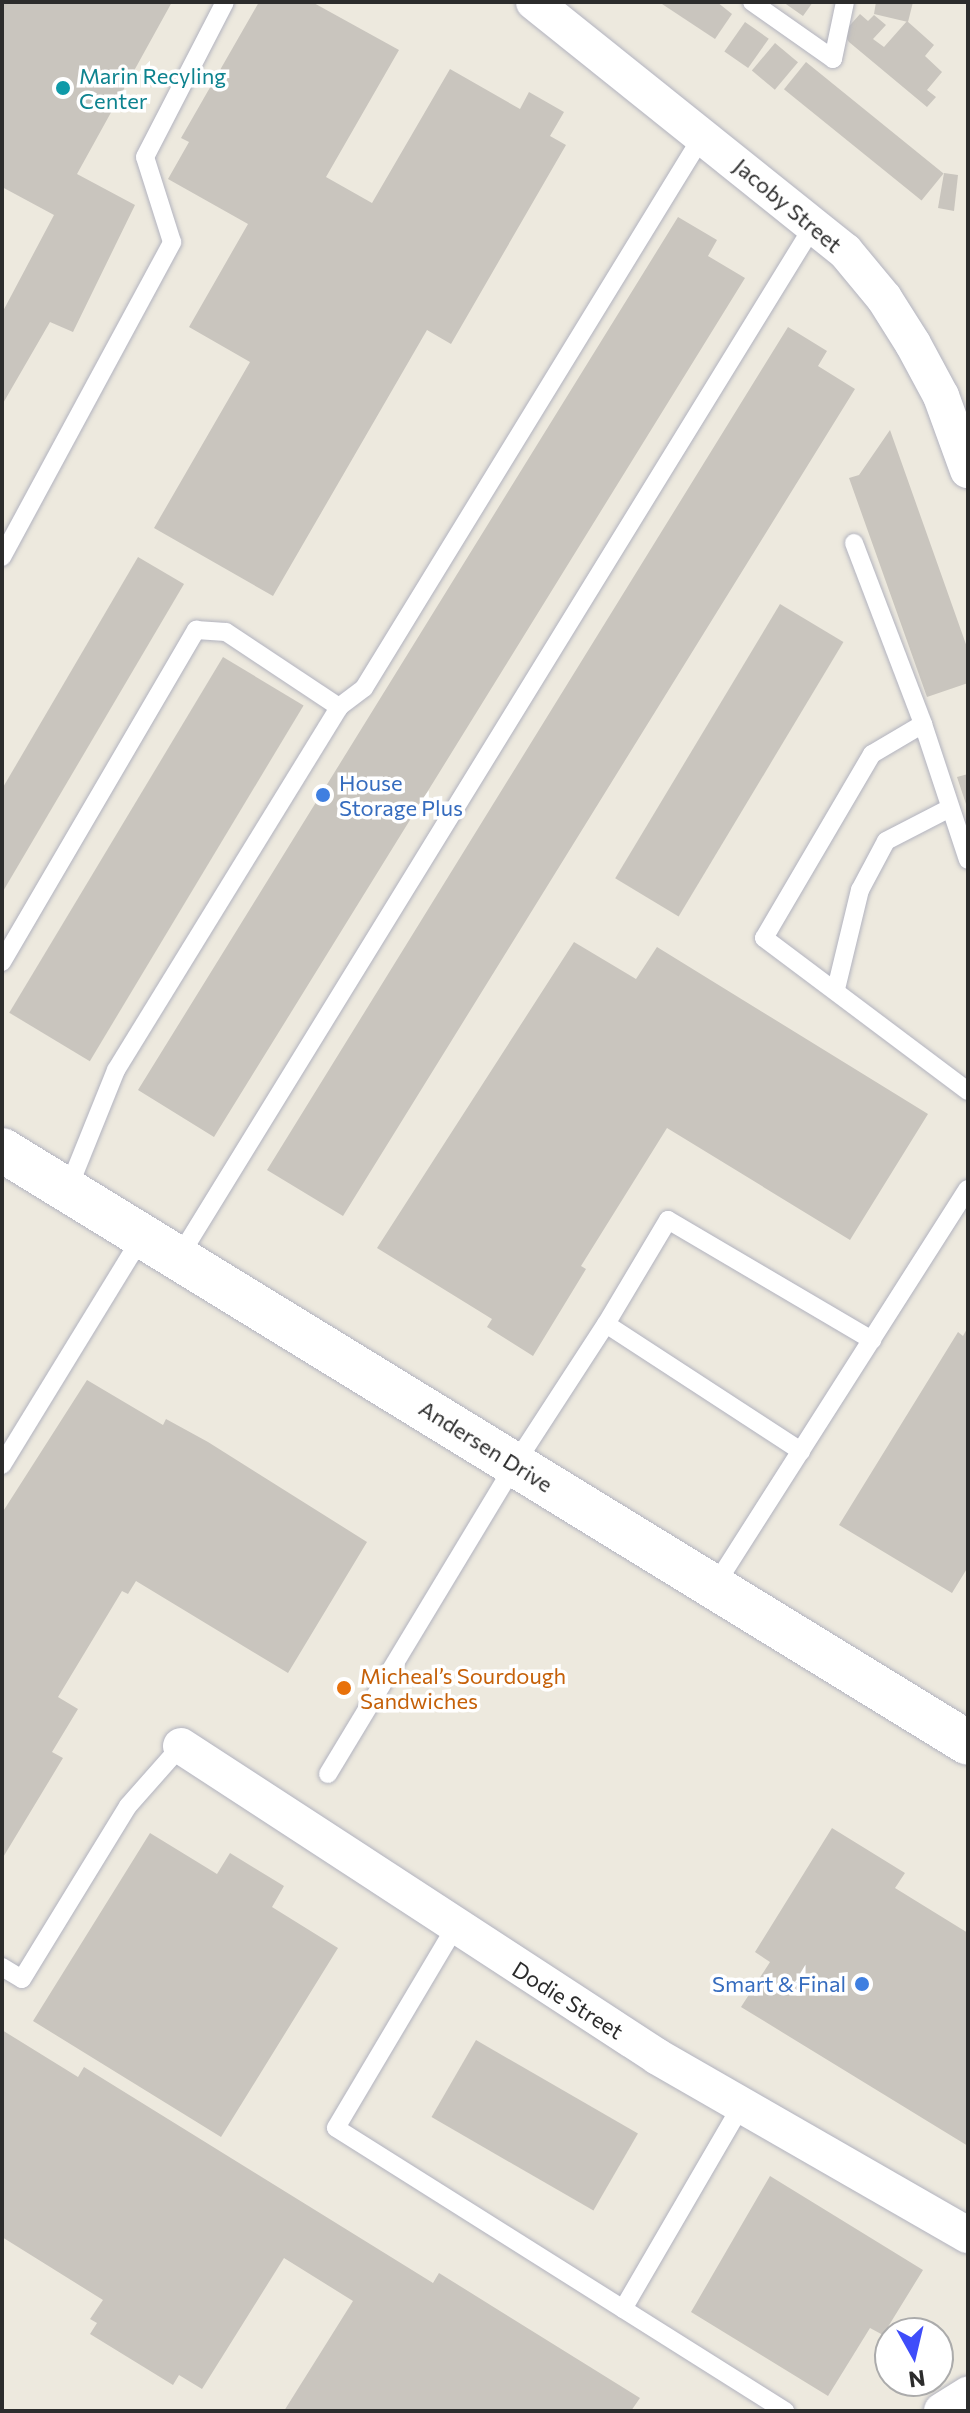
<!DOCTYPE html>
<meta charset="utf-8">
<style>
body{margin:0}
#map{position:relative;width:970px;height:2413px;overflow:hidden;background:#ede9de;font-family:Commissioner,sans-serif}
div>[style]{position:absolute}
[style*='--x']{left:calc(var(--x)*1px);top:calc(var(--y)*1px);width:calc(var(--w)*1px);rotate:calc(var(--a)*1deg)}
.building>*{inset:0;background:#c9c5be;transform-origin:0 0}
.roads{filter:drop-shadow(0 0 2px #b2b3bf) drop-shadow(0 0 2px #b2b3bf)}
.service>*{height:18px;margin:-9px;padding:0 9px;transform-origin:9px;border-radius:9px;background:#fff}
.minor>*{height:36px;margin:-18px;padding:0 18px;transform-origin:18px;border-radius:18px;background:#fff}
.secondary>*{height:44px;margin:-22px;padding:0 22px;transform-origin:22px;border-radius:22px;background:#fff}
.dots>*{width:22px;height:22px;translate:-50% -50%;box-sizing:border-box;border:4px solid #fff;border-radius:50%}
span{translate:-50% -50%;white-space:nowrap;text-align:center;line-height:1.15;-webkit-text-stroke:7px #fff;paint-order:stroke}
.culture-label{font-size:22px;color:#0d838f}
.left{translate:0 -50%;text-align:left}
.street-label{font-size:22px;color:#2c2c2c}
.shop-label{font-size:22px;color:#366cbe}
.right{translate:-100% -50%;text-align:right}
.food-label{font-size:22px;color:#c56008}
.frame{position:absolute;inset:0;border:4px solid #2c2c2c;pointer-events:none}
.north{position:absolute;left:874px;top:2317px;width:80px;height:80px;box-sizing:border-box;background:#fff;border:2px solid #ababab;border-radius:50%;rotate:172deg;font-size:22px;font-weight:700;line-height:32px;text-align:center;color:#2c2c2c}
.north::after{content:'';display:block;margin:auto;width:28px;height:36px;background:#3f4dfa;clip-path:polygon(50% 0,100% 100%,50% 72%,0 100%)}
</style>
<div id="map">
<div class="building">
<div style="clip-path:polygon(2px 2px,172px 2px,77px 174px,135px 205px,73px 332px,50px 322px,2px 405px,2px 313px,54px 215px,2px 187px)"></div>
<div style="clip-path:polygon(259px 2px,312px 2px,399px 50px,326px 177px,372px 203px,450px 69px,520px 109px,529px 92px,564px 112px,550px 136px,566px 145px,451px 344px,427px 330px,273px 596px,154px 528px,250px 362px,189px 327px,248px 224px,168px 179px,189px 142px,181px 138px)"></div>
<div style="clip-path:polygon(659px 2px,717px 2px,732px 14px,715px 39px)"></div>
<div style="clip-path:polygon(783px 2px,813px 2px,803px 16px)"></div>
<div style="clip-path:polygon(876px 2px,913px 2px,908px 22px,874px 14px)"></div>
<div style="clip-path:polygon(860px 14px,868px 21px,874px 15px,886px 25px,873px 39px,884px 47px,907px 21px,934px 45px,925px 56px,942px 72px,927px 90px,936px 97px,927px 107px,849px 42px,843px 33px)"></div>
<div style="left:745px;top:22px;width:29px;height:36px;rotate:35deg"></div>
<div style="left:775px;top:43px;width:30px;height:36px;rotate:40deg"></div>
<div style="left:806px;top:62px;width:177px;height:35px;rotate:39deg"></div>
<div style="clip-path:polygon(944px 173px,958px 175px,954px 211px,938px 208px)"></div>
<div style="clip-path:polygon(678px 217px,717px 240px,708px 256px,745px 278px,214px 1137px,138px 1090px)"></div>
<div style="clip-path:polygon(788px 327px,827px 351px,818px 366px,855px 389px,343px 1216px,267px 1170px)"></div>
<div style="clip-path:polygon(890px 430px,968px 650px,968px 683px,927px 697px,849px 478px,859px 475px)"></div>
<div style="clip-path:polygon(138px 557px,184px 584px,2px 893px,2px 789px)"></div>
<div style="left:780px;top:604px;width:74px;height:320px;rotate:31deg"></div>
<div style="left:223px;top:657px;width:94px;height:415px;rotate:31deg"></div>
<div style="clip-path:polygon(968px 774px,968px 807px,967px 807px,957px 777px)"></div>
<div style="clip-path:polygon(574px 942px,636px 979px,657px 947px,928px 1114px,850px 1240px,667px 1128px,581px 1266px,586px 1269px,533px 1356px,487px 1327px,492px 1319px,377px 1248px)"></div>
<div style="clip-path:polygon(968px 1327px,968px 1567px,952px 1593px,839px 1525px,958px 1332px,963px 1336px)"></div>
<div style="clip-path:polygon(87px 1380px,163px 1425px,166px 1419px,208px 1442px,367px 1542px,288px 1673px,136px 1581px,128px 1594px,122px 1591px,58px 1697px,78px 1709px,52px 1752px,63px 1758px,2px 1859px,2px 1513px)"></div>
<div style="clip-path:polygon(832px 1828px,905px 1873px,895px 1888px,968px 1933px,968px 2146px,741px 2007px,770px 1962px,755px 1952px)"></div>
<div style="clip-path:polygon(150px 1833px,217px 1874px,230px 1853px,284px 1886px,272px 1907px,338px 1948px,221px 2137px,33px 2021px)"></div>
<div style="clip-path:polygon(2px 2030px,78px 2077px,84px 2067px,433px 2283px,439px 2273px,640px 2398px,631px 2411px,284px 2411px,353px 2301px,284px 2258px,202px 2389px,179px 2375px,173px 2385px,90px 2334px,97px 2323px,90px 2319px,103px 2300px,2px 2237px)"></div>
<div style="left:476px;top:2040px;width:187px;height:89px;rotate:30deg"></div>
<div style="clip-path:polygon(770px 2176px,923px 2270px,883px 2335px,870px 2328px,828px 2396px,691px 2312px)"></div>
</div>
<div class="roads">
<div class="service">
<div style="--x:752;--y:2;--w:99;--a:35.1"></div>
<div style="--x:833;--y:59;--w:58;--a:-78.1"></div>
<div style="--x:854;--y:543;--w:194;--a:69.1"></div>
<div style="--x:923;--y:724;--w:143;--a:71.7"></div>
<div style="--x:2;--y:557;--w:358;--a:-61.6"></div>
<div style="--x:172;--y:242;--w:89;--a:-107.6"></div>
<div style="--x:145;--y:157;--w:174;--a:-62.7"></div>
<div style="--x:923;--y:724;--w:59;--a:149.5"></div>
<div style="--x:872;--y:754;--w:213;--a:120.4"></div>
<div style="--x:764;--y:938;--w:255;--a:36.9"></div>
<div style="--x:2;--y:962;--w:385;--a:-59.7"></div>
<div style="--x:196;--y:630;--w:30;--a:4"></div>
<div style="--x:226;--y:632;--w:136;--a:33.6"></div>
<div style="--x:836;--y:989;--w:102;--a:-76.4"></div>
<div style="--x:860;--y:890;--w:55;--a:-62"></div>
<div style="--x:886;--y:841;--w:72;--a:-27.3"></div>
<div style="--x:68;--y:1189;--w:128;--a:-68"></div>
<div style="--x:116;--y:1070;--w:426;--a:-58.4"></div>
<div style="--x:339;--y:707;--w:31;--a:-37"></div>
<div style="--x:364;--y:688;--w:649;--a:-58.49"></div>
<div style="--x:179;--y:1257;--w:1214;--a:-58.4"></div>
<div style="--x:606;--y:1324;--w:121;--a:-59.2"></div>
<div style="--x:668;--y:1220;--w:237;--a:30.5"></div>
<div style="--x:2;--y:1465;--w:270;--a:-58.5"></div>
<div style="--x:714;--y:1587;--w:472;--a:-57.5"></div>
<div style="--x:328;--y:1774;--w:362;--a:-58.9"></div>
<div style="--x:515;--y:1464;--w:167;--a:-57"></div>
<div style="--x:606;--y:1324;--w:233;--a:33.1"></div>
<div style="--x:454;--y:1929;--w:231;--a:120.7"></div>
<div style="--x:336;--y:2128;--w:531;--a:32.22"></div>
<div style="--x:2;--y:1967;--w:23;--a:31"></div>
<div style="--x:22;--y:1979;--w:203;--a:-58.5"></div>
<div style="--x:128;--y:1806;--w:80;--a:-48.5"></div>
<div style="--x:623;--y:2309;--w:238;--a:-59.8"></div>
</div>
<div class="minor">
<div style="--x:534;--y:2;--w:398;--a:38.7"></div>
<div style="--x:845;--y:251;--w:61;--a:50.3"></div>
<div style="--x:884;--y:298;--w:54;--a:57.8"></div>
<div style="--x:913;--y:344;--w:59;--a:61.7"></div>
<div style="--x:941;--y:396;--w:79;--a:70"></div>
<div style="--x:181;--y:1746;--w:569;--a:33.1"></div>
<div style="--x:658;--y:2057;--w:357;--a:29.9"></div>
<div style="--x:942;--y:2411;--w:31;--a:-32"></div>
</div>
<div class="secondary">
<div style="--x:2;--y:1150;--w:1133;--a:31.54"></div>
</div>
</div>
<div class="dots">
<div style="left:63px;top:88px;background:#0f9aa8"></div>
<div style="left:323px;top:795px;background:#3f7fe0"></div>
<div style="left:344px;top:1688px;background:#e8710a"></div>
<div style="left:862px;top:1984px;background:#3f7fe0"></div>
</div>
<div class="culture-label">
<span class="left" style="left:79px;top:88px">Marin Recyling<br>Center</span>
</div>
<div class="street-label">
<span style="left:788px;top:205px;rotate:40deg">Jacoby Street</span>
<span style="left:486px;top:1446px;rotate:32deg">Andersen Drive</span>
<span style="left:568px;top:2000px;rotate:32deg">Dodie Street</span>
</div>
<div class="shop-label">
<span class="left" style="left:339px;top:795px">House<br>Storage Plus</span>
<span class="right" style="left:846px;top:1984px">Smart &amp; Final</span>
</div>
<div class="food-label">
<span class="left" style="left:360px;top:1688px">Micheal’s Sourdough<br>Sandwiches</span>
</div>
<div class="frame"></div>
<div class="north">N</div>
</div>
